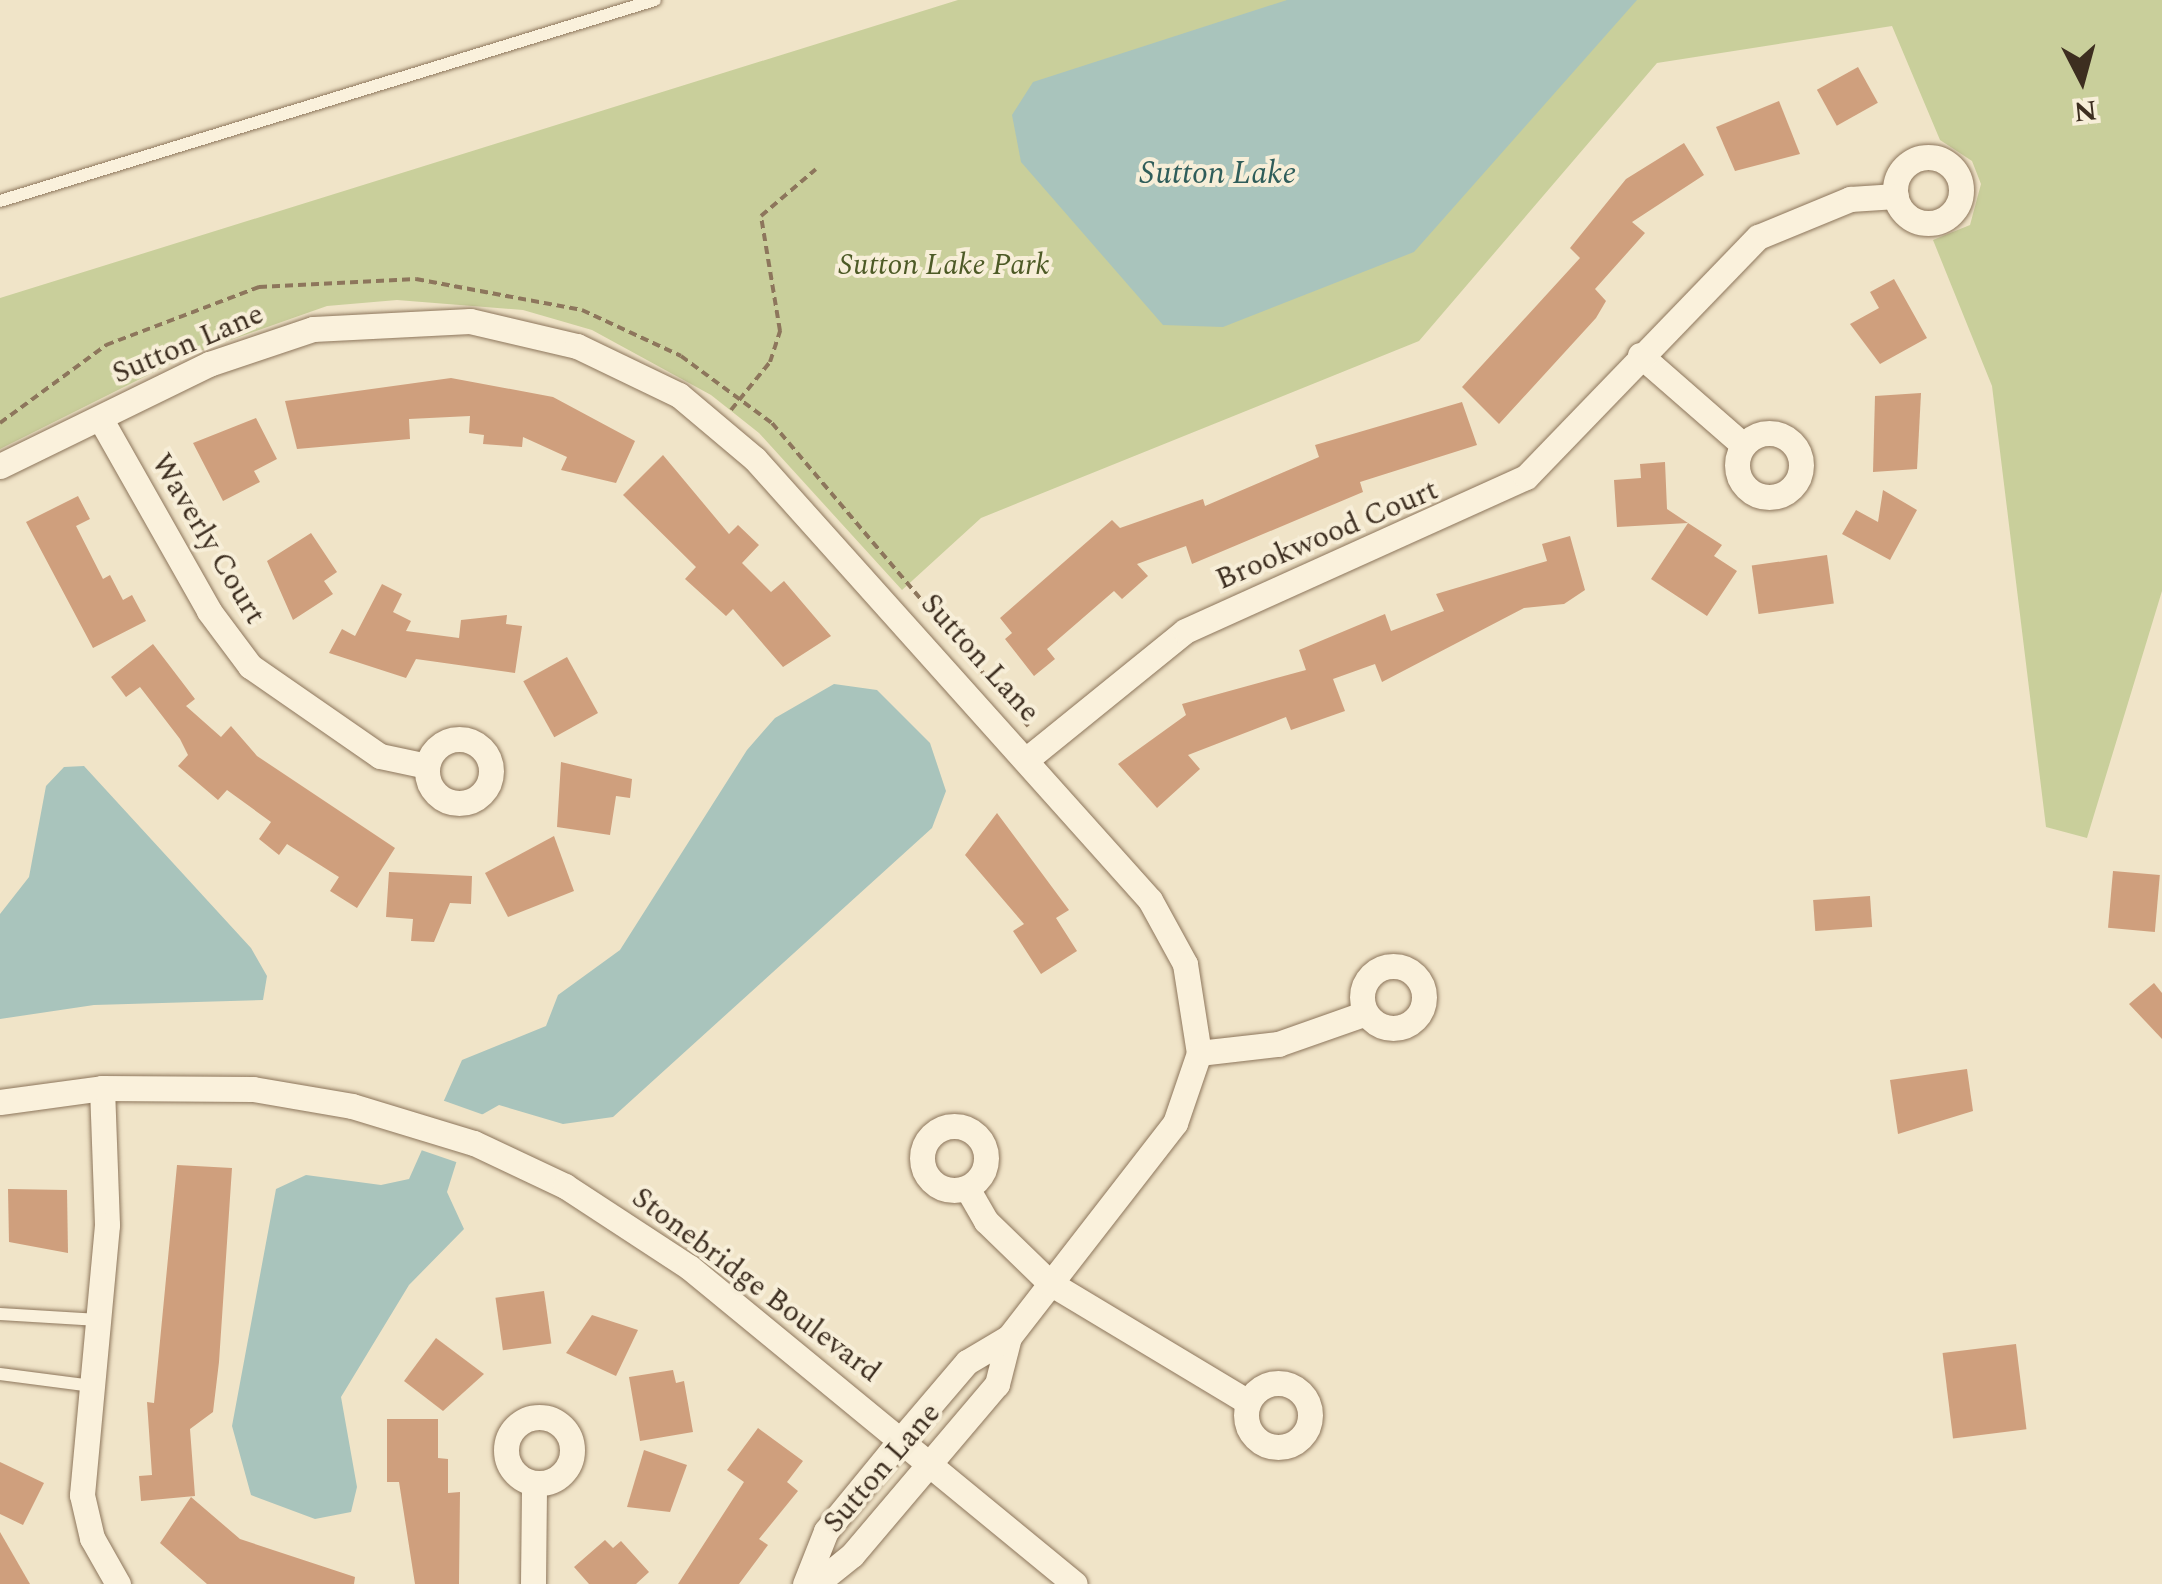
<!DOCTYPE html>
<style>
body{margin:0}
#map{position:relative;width:2162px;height:1584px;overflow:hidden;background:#f0e4c8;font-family:Spectral,serif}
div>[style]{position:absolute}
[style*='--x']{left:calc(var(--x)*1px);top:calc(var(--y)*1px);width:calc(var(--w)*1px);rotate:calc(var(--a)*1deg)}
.green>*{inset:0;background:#c9cf9b}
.water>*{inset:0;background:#a9c4bc}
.pier>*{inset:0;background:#f0e4c8}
.building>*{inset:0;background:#cf9f7d;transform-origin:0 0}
.path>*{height:4px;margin-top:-2px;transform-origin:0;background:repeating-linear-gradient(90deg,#8d765c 0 8px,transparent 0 13px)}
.roads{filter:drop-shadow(0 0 2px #8d765c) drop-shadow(0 0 2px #8d765c)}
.lane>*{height:12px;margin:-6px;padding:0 6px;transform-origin:6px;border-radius:6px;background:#faf1dc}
.street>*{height:25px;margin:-12.5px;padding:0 12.5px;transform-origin:12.5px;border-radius:12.5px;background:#faf1dc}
.street>.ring{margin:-12.5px;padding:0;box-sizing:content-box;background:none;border:25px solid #faf1dc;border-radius:50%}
span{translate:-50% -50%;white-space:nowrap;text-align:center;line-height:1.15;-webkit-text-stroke:8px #f7eed8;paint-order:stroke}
.park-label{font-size:30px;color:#4d5a26;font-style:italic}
.street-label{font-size:30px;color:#3d2e20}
.water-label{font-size:32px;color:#2f5d5a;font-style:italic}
.north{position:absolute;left:2032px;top:30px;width:100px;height:100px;-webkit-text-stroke:8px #f7eed8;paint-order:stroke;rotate:174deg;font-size:28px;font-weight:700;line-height:40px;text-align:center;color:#3d2e20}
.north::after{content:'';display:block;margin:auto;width:35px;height:45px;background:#3d2e20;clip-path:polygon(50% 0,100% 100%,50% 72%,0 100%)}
</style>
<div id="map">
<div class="green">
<div style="clip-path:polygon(958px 0,2162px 0,2162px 591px,2087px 838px,2046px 827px,1992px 386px,1933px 240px,1970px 225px,1981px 184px,1972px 161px,1940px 140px,1892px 26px,1657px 63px,1419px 341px,981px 518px,902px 590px,759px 433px,711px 395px,592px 330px,523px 310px,397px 300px,327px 306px,188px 355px,0 449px,0 298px)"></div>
</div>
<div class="water">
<div style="clip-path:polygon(1287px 0,1637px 0,1414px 252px,1223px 327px,1163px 325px,1021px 162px,1012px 115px,1033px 82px)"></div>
<div style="clip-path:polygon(834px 684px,877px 690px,930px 743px,946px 791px,932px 828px,613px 1117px,563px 1124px,499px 1105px,469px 1122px,447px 1192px,464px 1229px,409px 1285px,341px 1397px,357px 1487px,351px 1512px,315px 1519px,251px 1495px,232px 1426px,276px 1189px,306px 1175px,381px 1185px,409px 1179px,462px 1060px,546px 1026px,558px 995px,620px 950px,747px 750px,775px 718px)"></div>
<div style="clip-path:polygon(84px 766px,251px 948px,267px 976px,263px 1000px,94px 1005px,0 1019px,0 914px,29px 877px,46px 786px,64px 767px)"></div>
</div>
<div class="pier">
<div style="clip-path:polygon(439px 1099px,484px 1115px,459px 1163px,421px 1150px)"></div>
</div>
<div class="building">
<div style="left:1858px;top:67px;width:41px;height:47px;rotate:61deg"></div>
<div style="clip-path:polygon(1779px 101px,1800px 154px,1735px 171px,1716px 127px)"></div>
<div style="clip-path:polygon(1684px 143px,1704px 175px,1632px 222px,1645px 233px,1595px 289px,1606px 301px,1596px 318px,1499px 424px,1462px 387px,1580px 258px,1570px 248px,1626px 179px)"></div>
<div style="clip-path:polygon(1894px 279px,1927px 338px,1880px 364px,1850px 324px,1879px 308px,1870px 292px)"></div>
<div style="clip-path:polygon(451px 378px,553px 397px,635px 441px,616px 483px,561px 470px,567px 457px,523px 437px,522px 447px,483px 444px,484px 435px,469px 433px,470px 416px,409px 419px,410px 439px,297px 449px,285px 401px)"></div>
<div style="clip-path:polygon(1921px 393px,1917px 469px,1873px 472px,1875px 396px)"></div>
<div style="clip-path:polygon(1462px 402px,1477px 445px,1360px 482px,1363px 492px,1192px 564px,1186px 546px,1137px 564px,1148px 576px,1122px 599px,1114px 591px,1047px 649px,1055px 659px,1034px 676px,1005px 639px,1012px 633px,1000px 618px,1112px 520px,1120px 528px,1203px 499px,1205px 506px,1319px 457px,1315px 445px)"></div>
<div style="clip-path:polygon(256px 418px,277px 459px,254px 471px,260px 482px,223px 501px,193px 443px)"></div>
<div style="clip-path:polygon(663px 455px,729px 534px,738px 525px,759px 545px,742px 563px,771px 592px,784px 581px,831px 636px,783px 667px,733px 609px,726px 616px,685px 579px,696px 567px,623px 495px)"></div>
<div style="clip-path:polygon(1665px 462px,1667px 509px,1688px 523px,1617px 527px,1614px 480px,1641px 478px,1640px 464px)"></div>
<div style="clip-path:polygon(1883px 490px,1917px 510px,1890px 560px,1842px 534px,1856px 510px,1878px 522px)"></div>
<div style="clip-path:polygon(78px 496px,90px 519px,76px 526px,103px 579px,110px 575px,123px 600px,132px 595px,146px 621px,93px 648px,26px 522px)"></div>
<div style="clip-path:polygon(1688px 523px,1722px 545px,1714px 556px,1737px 571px,1707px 616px,1651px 579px)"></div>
<div style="clip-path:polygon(311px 533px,337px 572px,324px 581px,333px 594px,293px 620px,267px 561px)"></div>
<div style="clip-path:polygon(1570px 536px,1585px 590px,1564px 604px,1524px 608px,1382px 682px,1375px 664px,1333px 679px,1345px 711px,1291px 730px,1286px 717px,1188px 755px,1200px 769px,1157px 808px,1118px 764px,1186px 715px,1182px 704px,1306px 670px,1299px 650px,1385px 614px,1391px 631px,1444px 611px,1436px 594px,1547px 561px,1542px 544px)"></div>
<div style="left:1827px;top:555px;width:49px;height:76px;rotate:82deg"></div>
<div style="clip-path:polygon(382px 584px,402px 594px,393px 612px,411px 621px,406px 631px,459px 638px,461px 620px,507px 615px,506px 624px,522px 626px,515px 673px,416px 659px,406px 678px,329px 653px,342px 629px,355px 636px)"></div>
<div style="clip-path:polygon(153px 644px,195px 699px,186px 706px,221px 737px,231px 726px,257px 756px,395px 848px,357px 908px,330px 891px,339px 877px,287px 844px,279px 855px,259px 839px,271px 822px,227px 790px,218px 800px,178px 766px,188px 755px,180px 739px,140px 687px,126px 697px,111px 677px)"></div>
<div style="left:567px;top:657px;width:64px;height:50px;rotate:61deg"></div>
<div style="clip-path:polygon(561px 762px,632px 779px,630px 798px,616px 796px,610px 835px,557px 827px)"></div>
<div style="clip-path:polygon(997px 813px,1069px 910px,1056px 918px,1077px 951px,1041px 974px,1013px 931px,1024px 924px,965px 855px)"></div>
<div style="clip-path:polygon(554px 836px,574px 891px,508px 917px,485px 873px)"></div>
<div style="left:2113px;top:871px;width:47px;height:57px;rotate:5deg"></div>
<div style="clip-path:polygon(389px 872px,472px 876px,471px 904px,450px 903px,434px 942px,411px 941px,413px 919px,386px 917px)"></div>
<div style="left:1870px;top:896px;width:31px;height:57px;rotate:86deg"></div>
<div style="clip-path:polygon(2154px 983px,2162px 993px,2162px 1039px,2129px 1004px)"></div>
<div style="clip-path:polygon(1967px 1069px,1973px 1111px,1898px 1134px,1890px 1080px)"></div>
<div style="clip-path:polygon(177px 1165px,232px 1168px,219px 1362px,213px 1412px,190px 1429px,195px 1496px,141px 1501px,139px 1476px,152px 1475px,147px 1402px,154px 1403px)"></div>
<div style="clip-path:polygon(8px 1189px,67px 1190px,68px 1253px,9px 1242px)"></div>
<div style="left:544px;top:1291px;width:53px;height:49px;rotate:82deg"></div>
<div style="clip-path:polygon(592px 1315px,638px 1330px,616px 1376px,566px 1353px)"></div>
<div style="clip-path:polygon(436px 1338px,484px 1374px,443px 1411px,404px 1381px)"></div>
<div style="left:2016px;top:1344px;width:86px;height:74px;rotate:83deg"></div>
<div style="clip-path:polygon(673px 1370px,676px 1383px,684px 1381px,693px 1432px,640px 1441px,629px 1377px)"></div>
<div style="clip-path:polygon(387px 1419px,438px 1419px,438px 1458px,448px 1459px,448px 1493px,460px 1492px,459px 1584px,415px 1584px,399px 1482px,387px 1482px)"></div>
<div style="clip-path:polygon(758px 1428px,803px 1461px,787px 1482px,798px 1491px,759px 1539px,768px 1545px,739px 1584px,678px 1584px,744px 1482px,727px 1470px)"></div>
<div style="clip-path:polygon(644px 1450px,687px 1465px,670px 1512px,627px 1507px)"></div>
<div style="clip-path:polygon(0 1462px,44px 1483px,23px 1525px,0 1514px)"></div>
<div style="clip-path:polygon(191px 1497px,240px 1539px,355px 1577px,354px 1584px,207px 1584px,160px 1543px)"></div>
<div style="clip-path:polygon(0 1532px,30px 1584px,0 1584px)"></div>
<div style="clip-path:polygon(605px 1540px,613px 1548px,621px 1541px,649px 1572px,636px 1584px,589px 1584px,574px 1567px)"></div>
</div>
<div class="path">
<div style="--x:731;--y:410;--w:62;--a:-50.9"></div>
<div style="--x:770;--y:362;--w:33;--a:-72"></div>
<div style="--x:780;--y:331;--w:117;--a:-99.4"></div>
<div style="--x:761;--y:216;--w:72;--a:-40.5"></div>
<div style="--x:0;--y:423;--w:132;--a:-36.3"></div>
<div style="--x:106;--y:345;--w:164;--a:-20.8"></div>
<div style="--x:259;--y:287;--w:157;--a:-2.9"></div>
<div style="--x:416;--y:279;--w:169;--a:10.6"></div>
<div style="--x:582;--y:310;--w:109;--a:24.9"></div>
<div style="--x:681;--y:356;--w:113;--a:36.4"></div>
<div style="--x:772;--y:423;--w:397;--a:49.8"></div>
</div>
<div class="roads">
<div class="lane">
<div style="--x:0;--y:201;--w:685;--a:-17.06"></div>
<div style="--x:0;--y:1314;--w:99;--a:3.5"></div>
<div style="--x:0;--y:1374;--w:93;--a:7.4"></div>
</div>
<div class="street">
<div class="ring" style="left:1895px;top:157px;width:41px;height:41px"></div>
<div style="--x:1640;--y:355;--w:137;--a:41.1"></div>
<div style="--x:100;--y:418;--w:222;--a:60.5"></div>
<div style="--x:209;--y:611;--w:69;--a:53.3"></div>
<div style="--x:250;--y:666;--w:158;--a:34.7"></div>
<div style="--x:380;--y:756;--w:48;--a:12"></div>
<div class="ring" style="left:1737px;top:433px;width:39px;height:39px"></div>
<div style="--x:0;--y:466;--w:233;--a:-26"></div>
<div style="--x:209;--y:364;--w:110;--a:-18.6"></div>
<div style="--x:313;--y:329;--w:157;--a:-2.9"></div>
<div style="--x:470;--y:321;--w:110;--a:13.2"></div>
<div style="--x:577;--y:346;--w:113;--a:25.7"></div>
<div style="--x:679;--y:395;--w:99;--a:40.1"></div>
<div style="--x:755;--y:459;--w:592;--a:48.15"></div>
<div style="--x:1150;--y:900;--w:73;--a:61.3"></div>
<div style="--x:1185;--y:964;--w:90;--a:81.1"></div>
<div style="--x:1199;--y:1053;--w:74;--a:108.9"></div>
<div style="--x:1175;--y:1123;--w:271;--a:127.8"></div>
<div style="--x:1009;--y:1337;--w:49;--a:104.3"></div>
<div style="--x:997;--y:1384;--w:224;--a:130.3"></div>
<div style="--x:852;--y:1555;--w:46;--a:141.1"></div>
<div class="ring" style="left:427px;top:739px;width:39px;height:39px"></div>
<div style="--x:1027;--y:759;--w:203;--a:-39"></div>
<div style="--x:1185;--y:631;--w:374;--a:-24.3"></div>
<div style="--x:1526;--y:477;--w:334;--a:-46"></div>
<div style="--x:1758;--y:237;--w:100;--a:-22.4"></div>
<div style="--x:1850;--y:199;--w:46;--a:-3.7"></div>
<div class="ring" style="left:1362px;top:966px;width:37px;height:37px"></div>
<div style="--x:1199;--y:1053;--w:80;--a:-6.5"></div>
<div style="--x:1278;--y:1044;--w:93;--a:-19.4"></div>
<div style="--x:102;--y:1088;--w:137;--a:87.9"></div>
<div style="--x:107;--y:1225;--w:271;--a:95.3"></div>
<div style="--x:82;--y:1495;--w:44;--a:76.9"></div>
<div style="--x:92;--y:1538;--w:53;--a:60.5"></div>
<div style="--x:0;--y:1102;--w:103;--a:-7.8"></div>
<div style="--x:102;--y:1088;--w:151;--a:0.4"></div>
<div style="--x:253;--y:1089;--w:100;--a:9.7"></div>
<div style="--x:352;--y:1106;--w:127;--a:16.9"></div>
<div style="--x:474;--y:1143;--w:101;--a:25.3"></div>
<div style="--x:565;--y:1186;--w:148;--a:33.2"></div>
<div style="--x:689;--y:1267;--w:499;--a:39.4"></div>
<div class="ring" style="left:922px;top:1126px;width:39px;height:39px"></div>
<div style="--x:967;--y:1188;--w:38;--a:60"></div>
<div style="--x:986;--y:1221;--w:89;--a:44.1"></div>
<div style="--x:1050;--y:1283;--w:231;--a:31"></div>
<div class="ring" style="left:1246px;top:1383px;width:39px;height:39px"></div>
<div class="ring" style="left:506px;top:1417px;width:41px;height:41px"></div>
<div style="--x:533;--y:1584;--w:101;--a:-89.4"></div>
<div style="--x:805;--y:1584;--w:57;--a:-68.4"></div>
<div style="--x:826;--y:1531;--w:120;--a:-50.7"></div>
<div style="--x:902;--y:1438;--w:100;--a:-49.5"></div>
<div style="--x:967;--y:1362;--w:49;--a:-30.8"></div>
</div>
</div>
<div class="park-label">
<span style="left:944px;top:265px">Sutton Lake Park</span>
</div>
<div class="street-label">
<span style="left:188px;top:344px;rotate:-23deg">Sutton Lane</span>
<span style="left:1327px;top:535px;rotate:-23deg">Brookwood Court</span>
<span style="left:208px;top:539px;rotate:59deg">Waverly Court</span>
<span style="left:980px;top:658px;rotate:48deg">Sutton Lane</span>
<span style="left:756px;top:1285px;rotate:37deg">Stonebridge Boulevard</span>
<span style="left:882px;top:1468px;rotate:-49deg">Sutton Lane</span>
</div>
<div class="water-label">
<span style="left:1218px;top:174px">Sutton Lake</span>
</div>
<div class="north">N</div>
</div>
